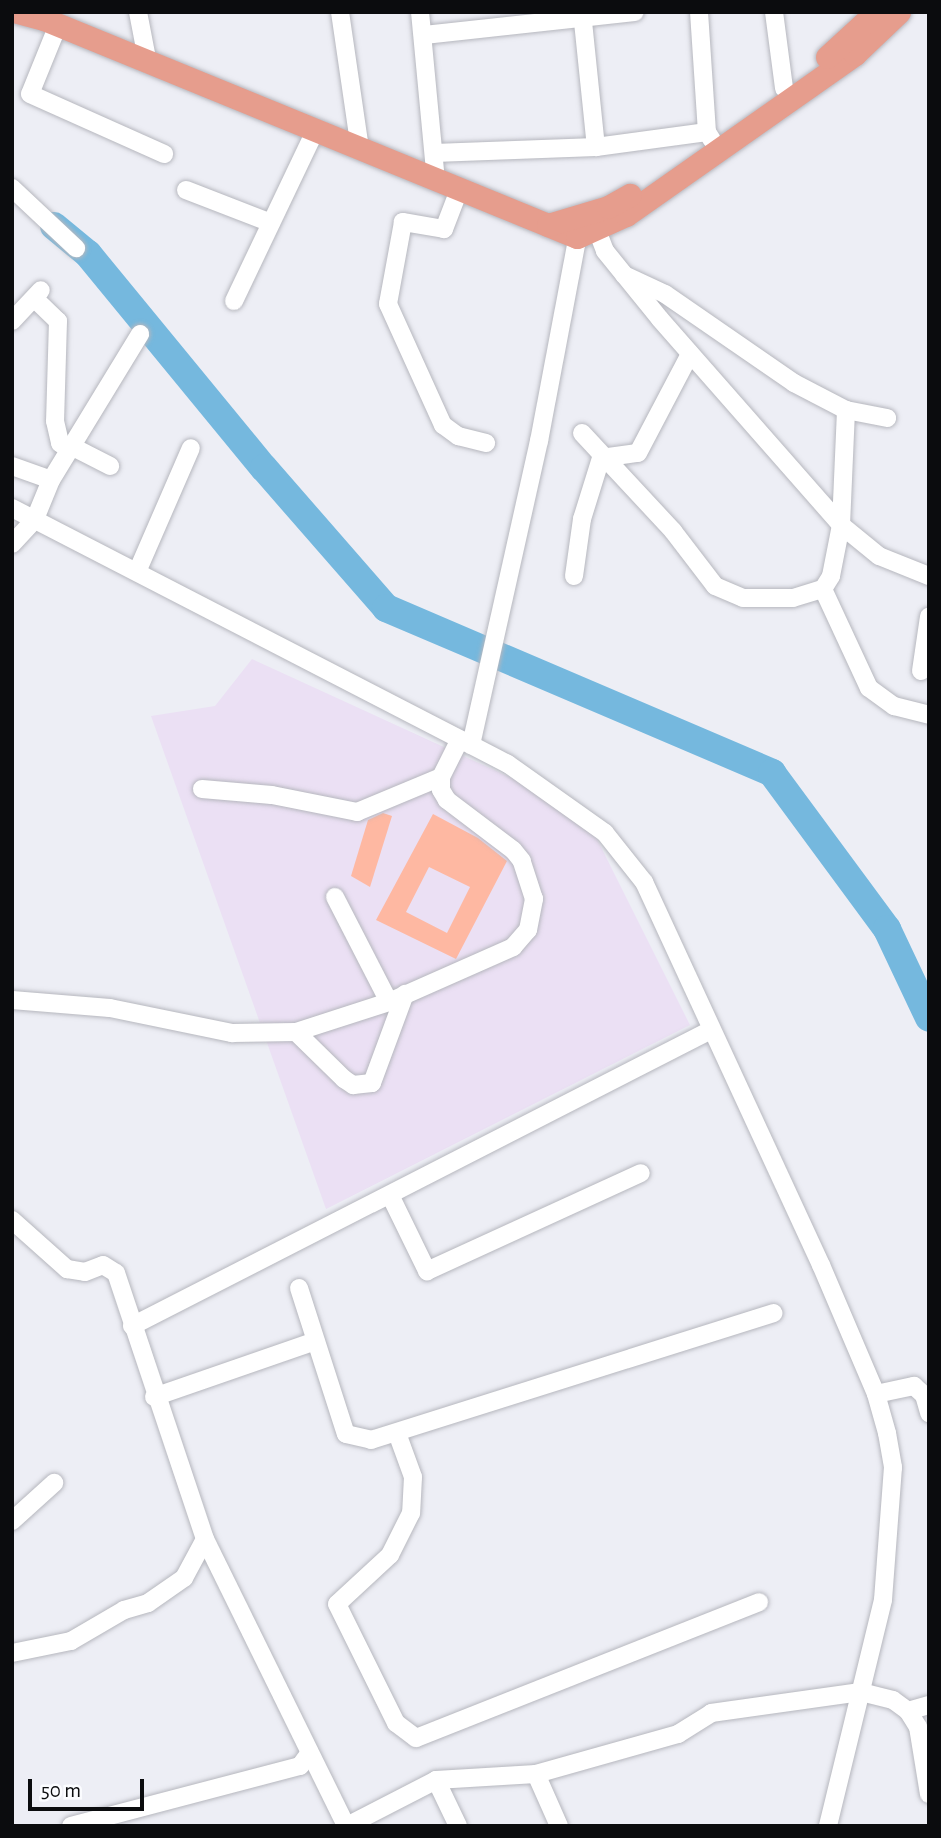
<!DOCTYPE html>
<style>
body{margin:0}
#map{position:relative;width:941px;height:1838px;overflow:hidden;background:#edeef5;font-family:"Alegreya Sans",sans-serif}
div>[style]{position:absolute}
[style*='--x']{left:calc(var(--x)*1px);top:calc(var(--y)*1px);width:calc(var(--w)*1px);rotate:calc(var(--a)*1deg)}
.medical>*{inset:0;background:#ebe0f4}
.river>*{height:28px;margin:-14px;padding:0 14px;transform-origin:14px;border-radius:14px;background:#75b8de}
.building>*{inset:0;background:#feb8a2}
.roads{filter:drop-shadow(0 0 2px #b6b7be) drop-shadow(0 0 2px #b6b7be)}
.minor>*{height:18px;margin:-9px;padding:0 9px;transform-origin:9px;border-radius:9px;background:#fff}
.major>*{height:23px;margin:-11.5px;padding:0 11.5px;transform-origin:11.5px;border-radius:11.5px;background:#e69d8d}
span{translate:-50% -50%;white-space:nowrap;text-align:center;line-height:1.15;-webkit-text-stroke:6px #fbfcff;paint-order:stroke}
.frame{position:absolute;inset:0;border:14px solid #0b0c0e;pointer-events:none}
.scale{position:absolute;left:28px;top:1779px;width:116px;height:32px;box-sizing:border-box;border:4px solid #0b0c0e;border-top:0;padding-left:9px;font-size:21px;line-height:24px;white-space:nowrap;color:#0b0c0e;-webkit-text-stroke:5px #fbfcff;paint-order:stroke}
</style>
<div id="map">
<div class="medical">
<div style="clip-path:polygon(252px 659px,518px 781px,596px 837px,690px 1025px,326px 1209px,151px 716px,215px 706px)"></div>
</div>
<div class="river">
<div style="--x:54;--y:226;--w:44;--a:39.5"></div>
<div style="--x:88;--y:254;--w:277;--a:50.6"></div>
<div style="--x:264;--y:468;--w:186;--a:48.9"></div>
<div style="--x:386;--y:608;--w:420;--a:23.1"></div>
<div style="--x:772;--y:773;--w:194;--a:53.6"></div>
<div style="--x:887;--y:929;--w:98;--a:64.7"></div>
</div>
<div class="building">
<div style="clip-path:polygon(383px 813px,392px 816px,370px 887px,351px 876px,368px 820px)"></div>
<div style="clip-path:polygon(evenodd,433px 814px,478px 838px,507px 861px,456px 959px,376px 920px,433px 814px,429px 867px,470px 887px,447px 933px,406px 912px,429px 867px)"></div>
</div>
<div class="roads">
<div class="minor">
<div style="--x:138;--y:12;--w:53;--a:79.1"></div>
<div style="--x:340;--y:12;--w:138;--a:81.7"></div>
<div style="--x:420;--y:12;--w:169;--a:84.6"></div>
<div style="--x:582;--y:12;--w:136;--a:84.1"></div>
<div style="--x:699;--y:12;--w:120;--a:86.2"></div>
<div style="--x:707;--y:132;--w:9;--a:58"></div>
<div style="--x:774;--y:12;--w:77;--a:82.5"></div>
<div style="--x:58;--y:25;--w:74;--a:112.1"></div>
<div style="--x:30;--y:94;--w:147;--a:24.1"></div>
<div style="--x:424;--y:35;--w:212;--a:-6.2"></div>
<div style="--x:434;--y:153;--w:162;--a:-2.1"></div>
<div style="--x:596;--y:147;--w:112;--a:-7.7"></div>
<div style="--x:12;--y:188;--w:88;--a:43.2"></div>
<div style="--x:186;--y:190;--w:91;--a:21.2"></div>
<div style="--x:459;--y:190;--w:42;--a:111"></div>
<div style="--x:444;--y:229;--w:42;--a:-170.3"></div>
<div style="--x:403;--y:222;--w:83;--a:100.4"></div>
<div style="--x:388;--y:304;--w:133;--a:65.6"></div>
<div style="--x:443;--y:425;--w:19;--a:36"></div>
<div style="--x:458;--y:436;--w:29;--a:14"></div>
<div style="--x:592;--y:217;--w:36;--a:69"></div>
<div style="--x:605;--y:251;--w:87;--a:51"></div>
<div style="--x:660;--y:319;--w:274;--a:48.7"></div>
<div style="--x:841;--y:525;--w:49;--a:39.2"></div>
<div style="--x:879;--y:556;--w:54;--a:21.8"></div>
<div style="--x:624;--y:275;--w:45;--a:24.9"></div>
<div style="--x:665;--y:294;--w:157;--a:34.6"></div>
<div style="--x:794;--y:383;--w:59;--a:27.4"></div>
<div style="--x:846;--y:410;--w:42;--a:11"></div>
<div style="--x:35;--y:299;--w:32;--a:44"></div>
<div style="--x:58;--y:321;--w:100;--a:91.7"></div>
<div style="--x:55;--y:421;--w:23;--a:77"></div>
<div style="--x:60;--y:443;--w:11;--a:38"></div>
<div style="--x:234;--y:301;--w:188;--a:-64.5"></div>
<div style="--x:12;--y:321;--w:42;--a:-46.9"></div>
<div style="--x:582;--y:433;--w:134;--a:47.1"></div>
<div style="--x:673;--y:531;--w:69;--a:52.6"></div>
<div style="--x:715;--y:586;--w:30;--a:23"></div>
<div style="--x:743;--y:598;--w:50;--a:0"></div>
<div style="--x:793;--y:598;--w:31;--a:-17"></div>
<div style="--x:823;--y:589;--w:15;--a:-58"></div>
<div style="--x:831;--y:576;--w:52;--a:-78.9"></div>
<div style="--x:841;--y:525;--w:115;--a:-87.5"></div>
<div style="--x:71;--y:446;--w:44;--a:27.1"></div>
<div style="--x:12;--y:466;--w:41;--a:19.7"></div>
<div style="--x:12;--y:508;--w:558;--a:27.3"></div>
<div style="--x:508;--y:764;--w:119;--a:35.4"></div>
<div style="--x:605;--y:833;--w:63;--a:51.5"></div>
<div style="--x:644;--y:882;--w:422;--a:65.2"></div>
<div style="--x:821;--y:1265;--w:140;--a:66.9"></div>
<div style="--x:876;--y:1394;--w:41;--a:74.2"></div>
<div style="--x:887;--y:1433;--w:35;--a:80"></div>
<div style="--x:893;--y:1467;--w:133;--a:94.3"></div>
<div style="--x:883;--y:1600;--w:233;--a:103.7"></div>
<div style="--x:12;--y:544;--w:34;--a:-47"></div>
<div style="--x:35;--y:519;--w:42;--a:-67.7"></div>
<div style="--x:51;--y:480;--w:171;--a:-58.6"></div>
<div style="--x:137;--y:572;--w:135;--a:-66.5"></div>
<div style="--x:574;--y:576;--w:58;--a:-82"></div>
<div style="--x:582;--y:519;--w:64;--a:-72.7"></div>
<div style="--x:601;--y:458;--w:37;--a:-8"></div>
<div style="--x:638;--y:453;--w:112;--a:-62.3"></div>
<div style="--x:823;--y:589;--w:109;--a:65.1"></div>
<div style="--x:869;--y:688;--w:31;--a:36"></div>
<div style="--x:894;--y:706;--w:36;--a:14"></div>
<div style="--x:921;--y:671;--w:55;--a:-81.6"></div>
<div style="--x:471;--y:745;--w:312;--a:-77.4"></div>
<div style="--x:539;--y:441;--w:220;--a:-79.3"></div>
<div style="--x:202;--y:789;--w:70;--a:4.9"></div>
<div style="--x:272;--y:795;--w:87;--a:11.3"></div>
<div style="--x:357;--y:812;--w:91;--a:-22.6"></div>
<div style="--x:335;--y:897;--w:118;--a:62.8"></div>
<div style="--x:12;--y:1000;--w:98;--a:4.7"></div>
<div style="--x:110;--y:1008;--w:125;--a:11.6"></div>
<div style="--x:232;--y:1033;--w:64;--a:-0.9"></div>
<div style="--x:296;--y:1032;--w:98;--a:-17.9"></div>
<div style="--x:389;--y:1002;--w:136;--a:-23.9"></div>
<div style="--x:513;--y:947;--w:23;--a:-49"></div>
<div style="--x:528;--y:930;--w:32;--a:-79"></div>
<div style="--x:534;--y:899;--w:40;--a:-108"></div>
<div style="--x:522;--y:861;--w:14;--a:-129"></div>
<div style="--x:513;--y:850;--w:83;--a:-142.9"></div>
<div style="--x:447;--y:800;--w:12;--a:-121"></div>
<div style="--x:441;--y:790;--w:13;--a:-90"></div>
<div style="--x:441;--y:777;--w:42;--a:-63.4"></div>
<div style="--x:296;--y:1032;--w:67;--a:44.4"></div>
<div style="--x:344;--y:1079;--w:11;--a:34"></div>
<div style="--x:353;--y:1085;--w:19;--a:-6"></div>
<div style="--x:372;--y:1083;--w:95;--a:-69.7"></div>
<div style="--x:390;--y:1195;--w:85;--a:64"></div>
<div style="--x:427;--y:1271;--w:235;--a:-24.6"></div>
<div style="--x:12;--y:1220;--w:74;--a:41.7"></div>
<div style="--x:67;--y:1269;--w:18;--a:9"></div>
<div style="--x:85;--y:1272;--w:19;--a:-21"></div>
<div style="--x:103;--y:1265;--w:15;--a:32"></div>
<div style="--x:116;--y:1273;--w:280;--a:71.5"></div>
<div style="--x:205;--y:1539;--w:320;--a:63.8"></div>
<div style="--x:299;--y:1288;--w:153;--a:72.2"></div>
<div style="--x:346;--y:1434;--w:26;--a:13"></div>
<div style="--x:371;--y:1440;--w:422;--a:-17.5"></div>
<div style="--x:132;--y:1326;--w:648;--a:-27.08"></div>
<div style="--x:876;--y:1394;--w:39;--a:-12"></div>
<div style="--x:914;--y:1386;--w:13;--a:42"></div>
<div style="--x:924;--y:1395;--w:19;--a:74"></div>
<div style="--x:154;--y:1397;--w:171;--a:-19.1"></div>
<div style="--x:397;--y:1433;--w:47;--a:70"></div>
<div style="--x:413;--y:1477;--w:36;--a:93"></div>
<div style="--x:411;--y:1513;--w:47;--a:116.6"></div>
<div style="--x:390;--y:1555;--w:72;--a:137.2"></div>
<div style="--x:337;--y:1604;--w:133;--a:63.6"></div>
<div style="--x:396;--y:1723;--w:25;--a:37"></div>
<div style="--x:416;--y:1738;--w:369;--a:-21.6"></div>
<div style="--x:12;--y:1521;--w:57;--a:-42.1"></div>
<div style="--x:12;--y:1653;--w:60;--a:-11.5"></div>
<div style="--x:71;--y:1641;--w:61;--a:-30.3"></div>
<div style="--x:124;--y:1610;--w:25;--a:-16"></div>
<div style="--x:148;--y:1603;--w:44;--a:-34.8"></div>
<div style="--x:184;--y:1578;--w:44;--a:-61.7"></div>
<div style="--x:908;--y:1711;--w:22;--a:-16"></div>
<div style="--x:536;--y:1774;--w:57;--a:66.1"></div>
<div style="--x:436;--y:1780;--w:51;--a:64.4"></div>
<div style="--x:71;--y:1826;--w:237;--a:-14.7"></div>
<div style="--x:300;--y:1766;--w:14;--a:-54"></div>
<div style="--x:347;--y:1826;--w:100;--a:-27.3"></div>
<div style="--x:436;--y:1780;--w:100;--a:-3.4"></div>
<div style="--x:536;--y:1774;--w:148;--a:-15.7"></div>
<div style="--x:678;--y:1734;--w:39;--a:-32"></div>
<div style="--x:711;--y:1713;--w:151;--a:-8"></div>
<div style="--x:861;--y:1692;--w:33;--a:14"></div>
<div style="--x:893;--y:1700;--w:19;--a:36"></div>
<div style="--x:908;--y:1711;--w:19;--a:58"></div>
<div style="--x:918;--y:1727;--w:68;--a:80.7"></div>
</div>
<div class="major">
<div style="--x:17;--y:12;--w:28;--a:15"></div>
<div style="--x:44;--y:19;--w:576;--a:22.24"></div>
<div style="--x:577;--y:237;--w:54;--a:-24.2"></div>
<div style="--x:626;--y:215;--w:280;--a:-35.1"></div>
<div style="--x:855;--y:54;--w:61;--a:-43.7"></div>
<div style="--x:827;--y:57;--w:67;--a:-42.6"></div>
<div style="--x:548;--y:225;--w:63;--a:-16.7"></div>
<div style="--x:608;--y:207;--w:25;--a:-29"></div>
</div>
</div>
<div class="frame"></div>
<div class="scale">50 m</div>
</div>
